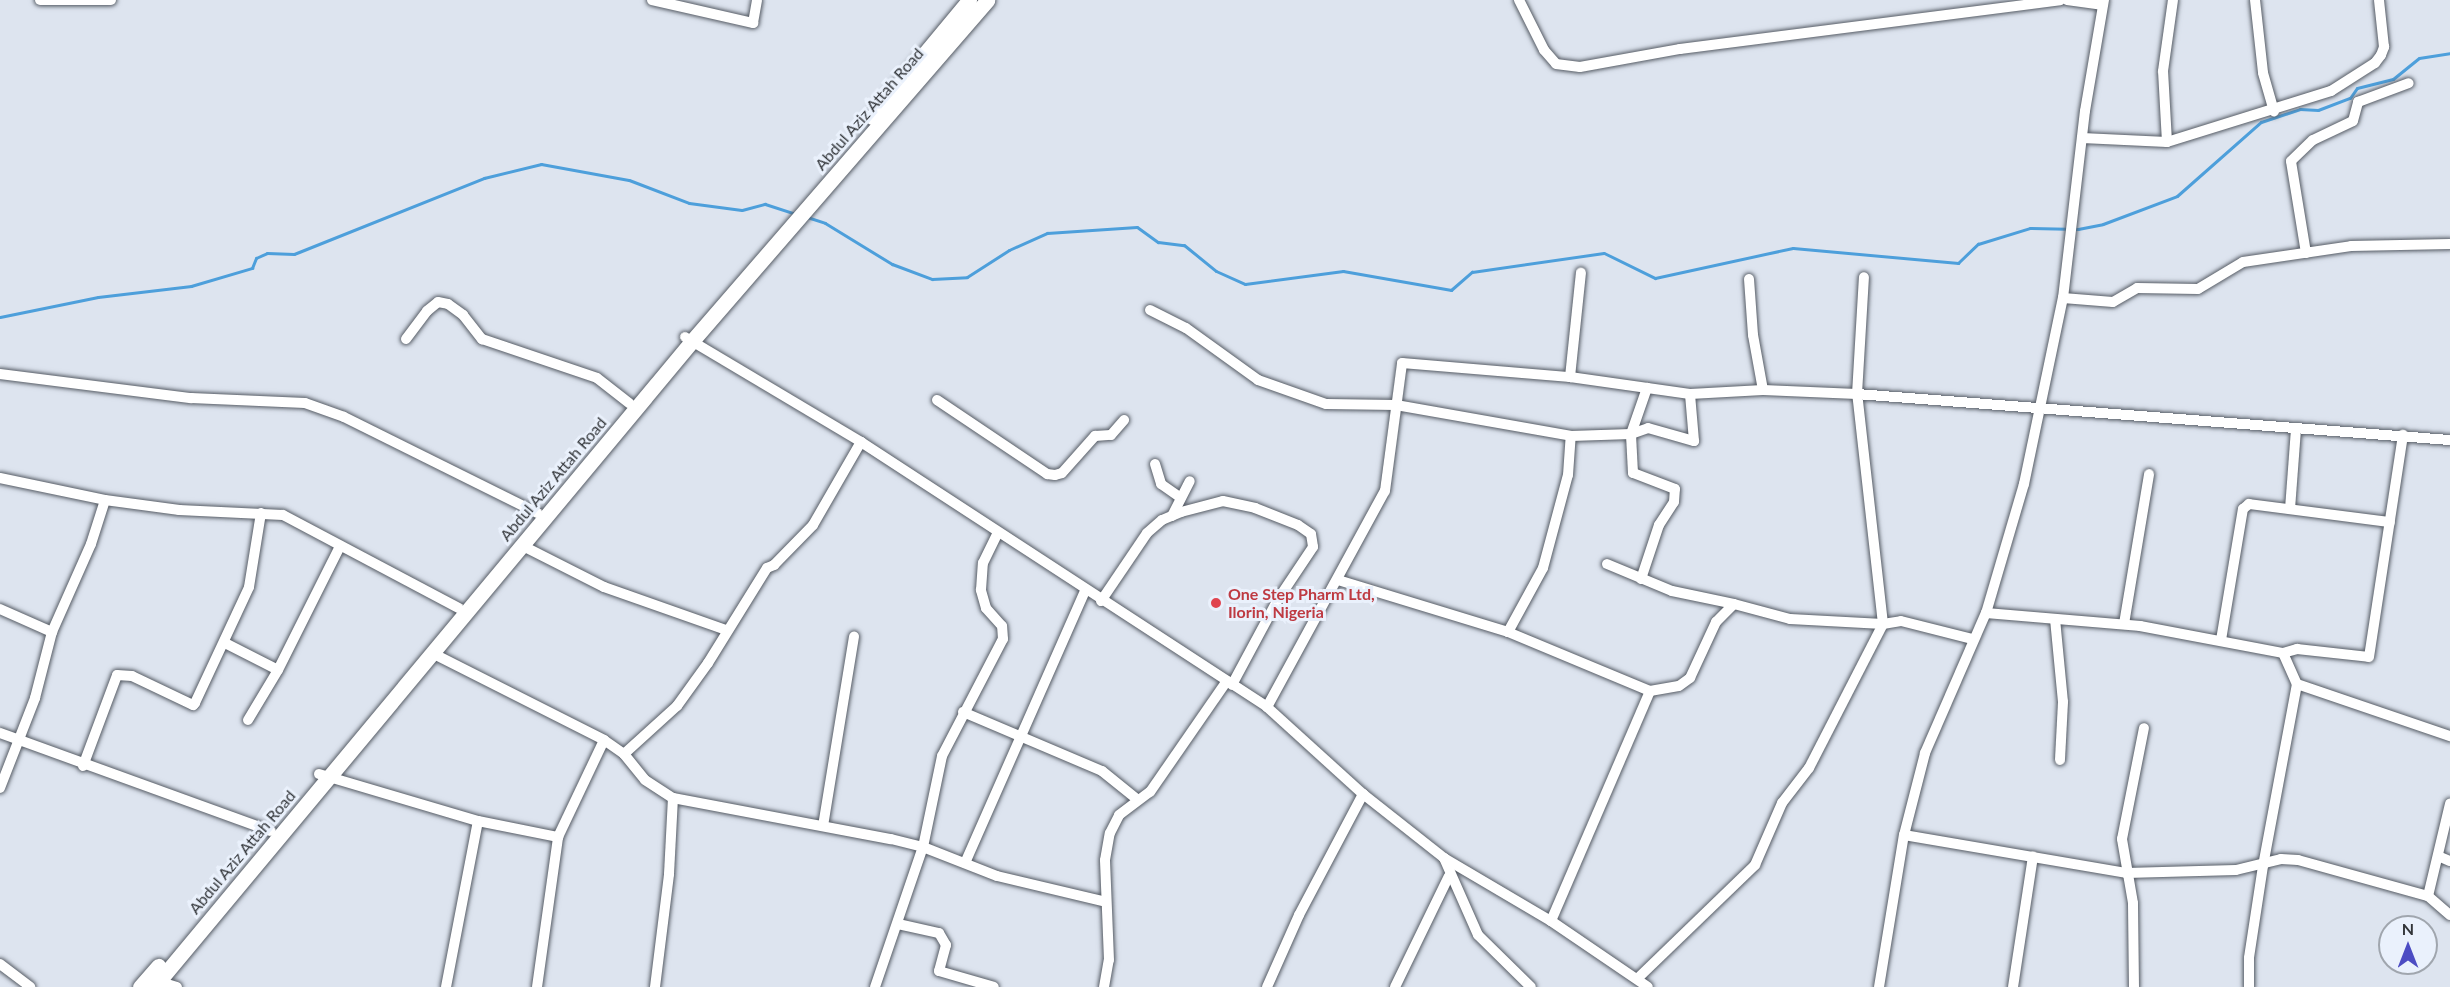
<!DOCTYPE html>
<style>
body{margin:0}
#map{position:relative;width:2450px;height:987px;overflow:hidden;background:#dde4ef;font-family:Lato,sans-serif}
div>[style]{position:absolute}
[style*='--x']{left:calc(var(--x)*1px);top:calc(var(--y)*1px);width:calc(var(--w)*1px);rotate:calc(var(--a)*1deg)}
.stream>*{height:3px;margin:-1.5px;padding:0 1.5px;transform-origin:1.5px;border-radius:1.5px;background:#4d9fdb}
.roads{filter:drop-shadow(0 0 2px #565c65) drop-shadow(0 0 2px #565c65)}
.minor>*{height:10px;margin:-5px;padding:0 5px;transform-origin:5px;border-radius:5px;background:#fff}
.highway>*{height:15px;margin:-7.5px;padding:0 7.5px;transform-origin:7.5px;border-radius:7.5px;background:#fff}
.dots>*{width:16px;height:16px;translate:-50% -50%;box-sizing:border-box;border:3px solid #eaf1fc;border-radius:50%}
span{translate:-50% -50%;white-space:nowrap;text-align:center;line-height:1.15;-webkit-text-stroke:6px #eaf1fc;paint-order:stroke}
.street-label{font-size:16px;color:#323539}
.health-label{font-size:16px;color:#be3a42;font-weight:700}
.left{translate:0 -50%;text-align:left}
.north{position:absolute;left:2378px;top:915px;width:60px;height:60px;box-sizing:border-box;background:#eaf1fc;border:2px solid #a0a6ae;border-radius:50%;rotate:0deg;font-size:16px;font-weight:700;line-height:24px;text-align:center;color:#323539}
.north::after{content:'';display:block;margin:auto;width:21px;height:27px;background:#4c4cc3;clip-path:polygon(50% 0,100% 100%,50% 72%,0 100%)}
</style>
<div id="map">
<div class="stream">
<div style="--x:807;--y:217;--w:19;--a:18"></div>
<div style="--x:825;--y:223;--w:79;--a:31.5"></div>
<div style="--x:892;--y:264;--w:43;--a:20.6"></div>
<div style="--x:932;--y:279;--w:35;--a:-3"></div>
<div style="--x:967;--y:277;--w:50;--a:-32.7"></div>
<div style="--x:1009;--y:250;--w:42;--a:-24.1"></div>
<div style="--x:1047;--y:233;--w:90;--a:-3.8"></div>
<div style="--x:1137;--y:227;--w:26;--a:36"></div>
<div style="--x:1158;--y:242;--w:26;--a:7"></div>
<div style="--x:1184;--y:245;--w:41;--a:39.1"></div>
<div style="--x:1216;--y:271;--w:32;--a:24"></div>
<div style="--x:1245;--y:284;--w:99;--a:-7.6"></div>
<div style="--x:1343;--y:271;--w:110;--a:10"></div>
<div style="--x:1451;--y:290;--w:28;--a:-41"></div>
<div style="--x:1472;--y:272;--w:133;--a:-8.2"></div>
<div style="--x:1604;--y:253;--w:57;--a:26.1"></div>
<div style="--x:1655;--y:278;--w:141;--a:-12.3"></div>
<div style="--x:1793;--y:248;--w:166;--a:5.2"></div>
<div style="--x:1958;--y:263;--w:28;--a:-44"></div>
<div style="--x:1978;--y:244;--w:54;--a:-17.1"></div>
<div style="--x:2030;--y:228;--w:48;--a:1.2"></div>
<div style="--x:2078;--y:229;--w:25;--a:-11"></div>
<div style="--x:2103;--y:224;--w:79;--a:-20.7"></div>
<div style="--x:2177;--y:196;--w:112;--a:-41.4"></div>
<div style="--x:2261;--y:122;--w:41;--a:-18.4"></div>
<div style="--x:2300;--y:109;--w:18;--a:3"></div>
<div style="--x:2318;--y:110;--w:34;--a:-21"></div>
<div style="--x:2350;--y:98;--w:12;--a:-55"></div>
<div style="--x:2357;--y:88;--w:37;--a:-14"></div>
<div style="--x:2393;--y:79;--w:33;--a:-39"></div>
<div style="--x:2419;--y:58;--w:31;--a:-9"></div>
<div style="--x:0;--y:317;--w:100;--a:-11.5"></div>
<div style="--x:98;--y:297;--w:94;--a:-6.7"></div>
<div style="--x:191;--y:286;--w:64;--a:-16.4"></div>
<div style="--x:252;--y:268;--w:11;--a:-68"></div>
<div style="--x:256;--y:258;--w:12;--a:-24"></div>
<div style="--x:267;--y:253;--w:27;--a:2"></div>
<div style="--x:294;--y:254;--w:205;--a:-21.8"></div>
<div style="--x:484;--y:178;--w:59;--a:-13.8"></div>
<div style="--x:541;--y:164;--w:89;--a:10.3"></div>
<div style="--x:629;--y:180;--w:64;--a:21"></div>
<div style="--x:689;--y:203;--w:53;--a:7.5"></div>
<div style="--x:742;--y:210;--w:24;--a:-15"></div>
<div style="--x:765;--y:204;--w:32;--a:18"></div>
</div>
<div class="roads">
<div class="minor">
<div style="--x:40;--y:0;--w:71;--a:0"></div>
<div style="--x:652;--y:0;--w:104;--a:12.8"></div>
<div style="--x:753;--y:23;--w:23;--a:-80"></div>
<div style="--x:1519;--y:0;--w:56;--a:63.4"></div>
<div style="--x:1544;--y:50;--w:18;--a:49"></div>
<div style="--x:1556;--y:64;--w:24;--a:7"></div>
<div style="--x:1580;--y:67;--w:102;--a:-10.2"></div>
<div style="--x:1680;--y:49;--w:383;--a:-7.3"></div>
<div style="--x:2067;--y:0;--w:35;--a:8"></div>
<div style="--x:2255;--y:0;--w:73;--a:83.7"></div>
<div style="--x:2263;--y:73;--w:40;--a:74"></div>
<div style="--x:2082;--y:138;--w:85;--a:2.7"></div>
<div style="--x:2167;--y:142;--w:172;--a:-17.3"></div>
<div style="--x:2331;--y:91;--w:52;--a:-32.5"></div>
<div style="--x:2375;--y:63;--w:10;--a:-53"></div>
<div style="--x:2381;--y:55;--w:9;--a:-69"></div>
<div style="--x:2384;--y:47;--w:47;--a:-96.1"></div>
<div style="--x:2167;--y:142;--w:71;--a:-93.2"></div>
<div style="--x:2163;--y:71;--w:72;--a:-82"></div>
<div style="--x:2306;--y:253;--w:93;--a:-99.3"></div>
<div style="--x:2291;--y:161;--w:30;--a:-44"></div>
<div style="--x:2313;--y:140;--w:44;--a:-25.4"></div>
<div style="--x:2353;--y:121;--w:20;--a:-75"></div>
<div style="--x:2358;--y:102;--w:54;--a:-20.4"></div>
<div style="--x:1749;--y:279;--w:56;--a:85.9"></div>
<div style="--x:1753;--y:335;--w:56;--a:79.7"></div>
<div style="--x:2063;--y:298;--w:50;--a:4.6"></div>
<div style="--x:2113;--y:302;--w:28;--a:-30"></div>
<div style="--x:2137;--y:288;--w:61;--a:0.9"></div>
<div style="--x:2198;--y:289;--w:52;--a:-31"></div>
<div style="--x:2243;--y:262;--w:109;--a:-8.4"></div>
<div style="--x:2351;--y:246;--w:99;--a:-1.2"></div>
<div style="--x:1150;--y:310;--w:40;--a:26.6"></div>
<div style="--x:1186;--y:328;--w:89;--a:35.8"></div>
<div style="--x:1258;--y:380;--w:72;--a:19.4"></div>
<div style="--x:1326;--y:404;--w:70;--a:0.8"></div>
<div style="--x:1396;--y:405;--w:178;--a:10"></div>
<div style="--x:1571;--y:436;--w:60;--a:-1.9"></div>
<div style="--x:1631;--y:434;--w:18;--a:-19"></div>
<div style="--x:1648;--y:428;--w:48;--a:15.8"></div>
<div style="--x:1694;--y:441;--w:47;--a:-94.9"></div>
<div style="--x:685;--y:337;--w:205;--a:30.8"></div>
<div style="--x:861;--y:442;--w:485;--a:33.1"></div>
<div style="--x:1267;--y:707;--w:130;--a:42.2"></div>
<div style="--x:1363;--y:794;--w:103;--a:38.3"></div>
<div style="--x:1444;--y:858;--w:124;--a:30.5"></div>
<div style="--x:1551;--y:921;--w:117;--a:34.2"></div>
<div style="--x:406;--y:339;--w:35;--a:-53"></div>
<div style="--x:427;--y:311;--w:14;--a:-39"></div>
<div style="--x:438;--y:302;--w:10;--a:11"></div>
<div style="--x:448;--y:304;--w:19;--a:36"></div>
<div style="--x:463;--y:315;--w:31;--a:52"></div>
<div style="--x:482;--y:339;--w:121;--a:18.7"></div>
<div style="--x:597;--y:378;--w:41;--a:38"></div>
<div style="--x:0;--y:374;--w:193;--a:7.2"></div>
<div style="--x:191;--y:398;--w:114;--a:2.5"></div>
<div style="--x:305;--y:403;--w:41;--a:19.7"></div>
<div style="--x:344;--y:417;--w:216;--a:26.4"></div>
<div style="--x:1570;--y:377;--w:105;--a:-84"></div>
<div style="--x:937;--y:400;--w:133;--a:33.9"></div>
<div style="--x:1047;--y:474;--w:8;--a:7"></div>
<div style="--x:1055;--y:475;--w:7;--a:-16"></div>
<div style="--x:1062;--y:473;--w:50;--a:-48.3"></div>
<div style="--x:1095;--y:436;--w:16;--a:-4"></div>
<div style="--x:1111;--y:435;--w:20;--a:-49"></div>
<div style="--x:1155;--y:464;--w:21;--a:73"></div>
<div style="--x:1161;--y:484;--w:24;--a:35"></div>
<div style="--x:0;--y:478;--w:107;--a:11.8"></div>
<div style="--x:105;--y:500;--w:75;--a:7.7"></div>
<div style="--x:179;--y:510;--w:104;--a:2.8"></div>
<div style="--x:283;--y:515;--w:199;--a:27.9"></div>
<div style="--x:2290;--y:509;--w:80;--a:-85.7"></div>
<div style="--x:1172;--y:516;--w:39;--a:-63"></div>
<div style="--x:521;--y:545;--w:93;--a:26.8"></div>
<div style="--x:604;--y:587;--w:129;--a:19.4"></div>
<div style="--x:1607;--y:564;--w:70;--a:22.6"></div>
<div style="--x:1672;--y:591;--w:63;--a:11.8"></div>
<div style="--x:1641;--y:579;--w:57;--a:-71.6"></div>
<div style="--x:1659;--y:525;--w:27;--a:-57"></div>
<div style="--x:1674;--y:502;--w:13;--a:-86"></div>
<div style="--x:1675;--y:489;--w:45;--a:-159.1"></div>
<div style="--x:1633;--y:473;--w:39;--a:-93"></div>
<div style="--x:1631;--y:434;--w:49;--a:-70.8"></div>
<div style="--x:1338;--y:580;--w:178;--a:17"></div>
<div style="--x:1508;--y:632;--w:154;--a:22.6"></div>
<div style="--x:1650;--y:691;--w:29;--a:-10"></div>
<div style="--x:1679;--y:686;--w:14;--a:-36"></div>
<div style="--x:1690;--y:678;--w:62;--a:-65.1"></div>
<div style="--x:1716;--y:622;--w:25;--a:-45"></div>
<div style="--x:1734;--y:604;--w:58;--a:15"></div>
<div style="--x:1790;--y:619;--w:93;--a:3.1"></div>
<div style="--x:1883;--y:624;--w:18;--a:-9"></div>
<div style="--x:1901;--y:621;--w:73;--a:14.2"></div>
<div style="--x:1101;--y:601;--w:82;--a:-55.9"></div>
<div style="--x:1147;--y:533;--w:20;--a:-41"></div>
<div style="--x:1162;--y:520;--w:21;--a:-23"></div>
<div style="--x:1181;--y:512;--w:43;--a:-14.7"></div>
<div style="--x:1223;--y:501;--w:33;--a:12"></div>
<div style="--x:1255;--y:508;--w:46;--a:21.6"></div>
<div style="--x:1298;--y:525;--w:16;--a:35"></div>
<div style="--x:1311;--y:534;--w:13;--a:81"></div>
<div style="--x:1313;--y:547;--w:65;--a:123.7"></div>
<div style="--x:1277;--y:601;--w:95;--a:118.2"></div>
<div style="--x:0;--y:609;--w:57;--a:23.9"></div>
<div style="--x:1986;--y:613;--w:155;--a:4.8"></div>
<div style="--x:2140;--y:626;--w:146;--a:10.7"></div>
<div style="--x:2283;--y:653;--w:34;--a:66"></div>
<div style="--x:2297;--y:684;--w:185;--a:100.6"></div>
<div style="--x:2263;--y:866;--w:93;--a:98.7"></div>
<div style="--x:2249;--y:958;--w:29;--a:90"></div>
<div style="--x:2055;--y:619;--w:83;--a:84.5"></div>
<div style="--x:2063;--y:702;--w:58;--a:93"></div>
<div style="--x:2124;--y:624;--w:152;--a:-80.5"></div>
<div style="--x:1508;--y:632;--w:73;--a:-61.3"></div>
<div style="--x:1543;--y:568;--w:96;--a:-75"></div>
<div style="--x:1568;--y:475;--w:39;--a:-86"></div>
<div style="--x:2221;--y:640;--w:133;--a:-80.5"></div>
<div style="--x:2243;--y:509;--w:8;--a:-40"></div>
<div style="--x:2249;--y:504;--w:142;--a:7.3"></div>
<div style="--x:225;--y:643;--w:59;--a:27"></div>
<div style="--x:432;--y:653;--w:193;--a:26.8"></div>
<div style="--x:604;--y:740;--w:24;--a:35"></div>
<div style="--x:624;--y:754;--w:33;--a:51"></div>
<div style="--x:645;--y:780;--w:33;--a:33"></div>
<div style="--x:673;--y:798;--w:222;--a:10.7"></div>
<div style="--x:891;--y:839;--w:33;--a:14"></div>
<div style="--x:923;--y:847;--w:79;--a:21.4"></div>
<div style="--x:997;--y:876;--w:112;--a:13.4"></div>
<div style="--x:2283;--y:653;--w:15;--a:-16"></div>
<div style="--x:2297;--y:649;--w:72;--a:6.3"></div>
<div style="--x:2369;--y:657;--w:225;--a:-81.3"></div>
<div style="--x:2297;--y:684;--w:162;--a:18.8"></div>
<div style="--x:1267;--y:707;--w:246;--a:-61.4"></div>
<div style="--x:1385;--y:491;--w:129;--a:-82.4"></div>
<div style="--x:1402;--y:363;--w:169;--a:4.8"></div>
<div style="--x:1570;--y:377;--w:121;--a:8.1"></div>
<div style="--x:1690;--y:394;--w:73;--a:-3.1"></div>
<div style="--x:1763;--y:390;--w:94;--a:2.4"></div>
<div style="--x:1857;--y:394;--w:595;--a:4.44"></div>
<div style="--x:963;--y:712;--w:151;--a:23"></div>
<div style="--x:1102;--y:771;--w:46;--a:38.9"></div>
<div style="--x:248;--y:720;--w:58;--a:-59"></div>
<div style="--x:278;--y:670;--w:139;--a:-63.4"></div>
<div style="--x:0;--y:733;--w:288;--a:19.9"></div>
<div style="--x:624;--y:754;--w:72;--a:-42.2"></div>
<div style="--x:677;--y:706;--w:53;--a:-54.2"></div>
<div style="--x:708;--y:663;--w:112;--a:-58.2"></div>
<div style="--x:767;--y:568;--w:8;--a:-23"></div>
<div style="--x:774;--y:565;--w:56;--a:-45.7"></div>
<div style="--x:813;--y:525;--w:96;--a:-60"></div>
<div style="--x:83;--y:766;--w:97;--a:-69.5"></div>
<div style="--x:117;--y:675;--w:15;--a:4"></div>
<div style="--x:132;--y:676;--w:68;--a:25.4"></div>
<div style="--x:193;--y:705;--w:3;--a:-45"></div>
<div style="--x:195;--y:703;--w:128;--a:-65"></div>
<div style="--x:249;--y:587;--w:75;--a:-80.8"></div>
<div style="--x:319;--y:774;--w:166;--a:16.5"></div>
<div style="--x:478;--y:821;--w:82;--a:11.3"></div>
<div style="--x:0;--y:788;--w:97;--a:-68.7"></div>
<div style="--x:35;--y:698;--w:68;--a:-75.6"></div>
<div style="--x:52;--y:632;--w:96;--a:-66.1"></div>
<div style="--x:91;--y:544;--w:46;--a:-72.3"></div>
<div style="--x:823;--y:826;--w:192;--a:-80.7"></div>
<div style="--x:1904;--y:835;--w:225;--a:9.7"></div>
<div style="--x:2126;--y:873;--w:110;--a:-1.6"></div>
<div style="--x:2236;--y:870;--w:46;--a:-13.7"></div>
<div style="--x:2281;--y:859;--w:17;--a:3"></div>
<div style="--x:2298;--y:860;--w:135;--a:15.5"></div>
<div style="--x:2428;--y:896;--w:29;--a:41"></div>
<div style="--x:2438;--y:856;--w:13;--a:23"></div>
<div style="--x:1444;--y:858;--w:84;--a:66.2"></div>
<div style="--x:1478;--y:935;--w:74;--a:44.5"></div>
<div style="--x:965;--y:863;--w:297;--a:-66.2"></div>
<div style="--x:2428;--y:896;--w:95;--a:-76.6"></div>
<div style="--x:1551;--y:921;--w:250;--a:-66.7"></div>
<div style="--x:898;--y:924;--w:42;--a:12.4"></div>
<div style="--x:939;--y:933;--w:14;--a:60"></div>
<div style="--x:946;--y:945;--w:27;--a:105"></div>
<div style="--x:939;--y:971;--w:57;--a:16.2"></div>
<div style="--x:0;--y:964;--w:38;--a:37"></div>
<div style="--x:1638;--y:978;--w:163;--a:-44"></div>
<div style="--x:1755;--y:865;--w:68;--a:-66.5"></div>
<div style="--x:1782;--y:803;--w:44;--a:-52.4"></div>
<div style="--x:1809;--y:768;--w:162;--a:-62.8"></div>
<div style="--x:1883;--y:624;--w:231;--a:-96.4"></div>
<div style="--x:1857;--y:394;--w:117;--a:-86.6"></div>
<div style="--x:154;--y:980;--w:24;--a:17"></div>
<div style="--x:446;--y:987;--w:169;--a:-79.1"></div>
<div style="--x:537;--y:987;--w:151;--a:-82"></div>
<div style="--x:558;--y:837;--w:107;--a:-64.6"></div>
<div style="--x:655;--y:987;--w:114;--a:-82.9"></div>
<div style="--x:669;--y:874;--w:76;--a:-87"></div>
<div style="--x:875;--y:987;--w:148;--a:-71.1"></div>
<div style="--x:923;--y:847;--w:93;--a:-78.2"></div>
<div style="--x:942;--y:756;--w:132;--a:-62.5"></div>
<div style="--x:1003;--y:639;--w:13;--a:-94"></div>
<div style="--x:1002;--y:626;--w:24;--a:-132"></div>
<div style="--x:986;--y:608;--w:19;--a:-106"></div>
<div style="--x:981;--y:590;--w:27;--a:-86"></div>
<div style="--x:983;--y:563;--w:34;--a:-64"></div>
<div style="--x:1104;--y:987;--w:27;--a:-80"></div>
<div style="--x:1109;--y:960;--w:100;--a:-92.3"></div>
<div style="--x:1105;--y:860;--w:27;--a:-80"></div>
<div style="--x:1110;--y:833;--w:20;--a:-63"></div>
<div style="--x:1119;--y:815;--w:39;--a:-37"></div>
<div style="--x:1150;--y:792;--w:135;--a:-55.3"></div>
<div style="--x:1267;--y:987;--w:79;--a:-66"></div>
<div style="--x:1299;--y:915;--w:137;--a:-62.1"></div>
<div style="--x:1395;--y:987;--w:123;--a:-64.1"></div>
<div style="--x:1879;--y:987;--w:154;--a:-80.7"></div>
<div style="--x:1904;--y:835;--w:85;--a:-75.6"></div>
<div style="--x:1925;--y:753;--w:153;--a:-66.5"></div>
<div style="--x:1986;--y:613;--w:134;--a:-73.6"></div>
<div style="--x:2024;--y:484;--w:190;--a:-78.2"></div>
<div style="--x:2063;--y:298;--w:188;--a:-83.3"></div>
<div style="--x:2085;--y:111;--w:113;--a:-80.3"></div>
<div style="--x:2013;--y:987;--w:132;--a:-81.3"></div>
<div style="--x:2134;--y:987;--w:84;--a:-90.7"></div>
<div style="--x:2133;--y:903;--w:65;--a:-99.8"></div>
<div style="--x:2122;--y:839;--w:113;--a:-78.8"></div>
</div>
<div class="highway">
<div style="--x:872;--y:117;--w:152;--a:-50.3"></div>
<div style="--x:140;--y:987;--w:28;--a:-49"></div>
<div style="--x:154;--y:987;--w:841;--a:-50.21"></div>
<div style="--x:692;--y:341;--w:451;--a:-49.1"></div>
</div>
</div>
<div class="dots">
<div style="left:1216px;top:603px;background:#e0444e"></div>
</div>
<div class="street-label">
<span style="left:869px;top:109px;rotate:-49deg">Abdul Aziz Attah Road</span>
<span style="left:553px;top:479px;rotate:-50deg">Abdul Aziz Attah Road</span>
<span style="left:242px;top:852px;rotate:-50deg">Abdul Aziz Attah Road</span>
</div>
<div class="health-label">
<span class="left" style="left:1228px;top:603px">One Step Pharm Ltd,<br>Ilorin, Nigeria</span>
</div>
<div class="north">N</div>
</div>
